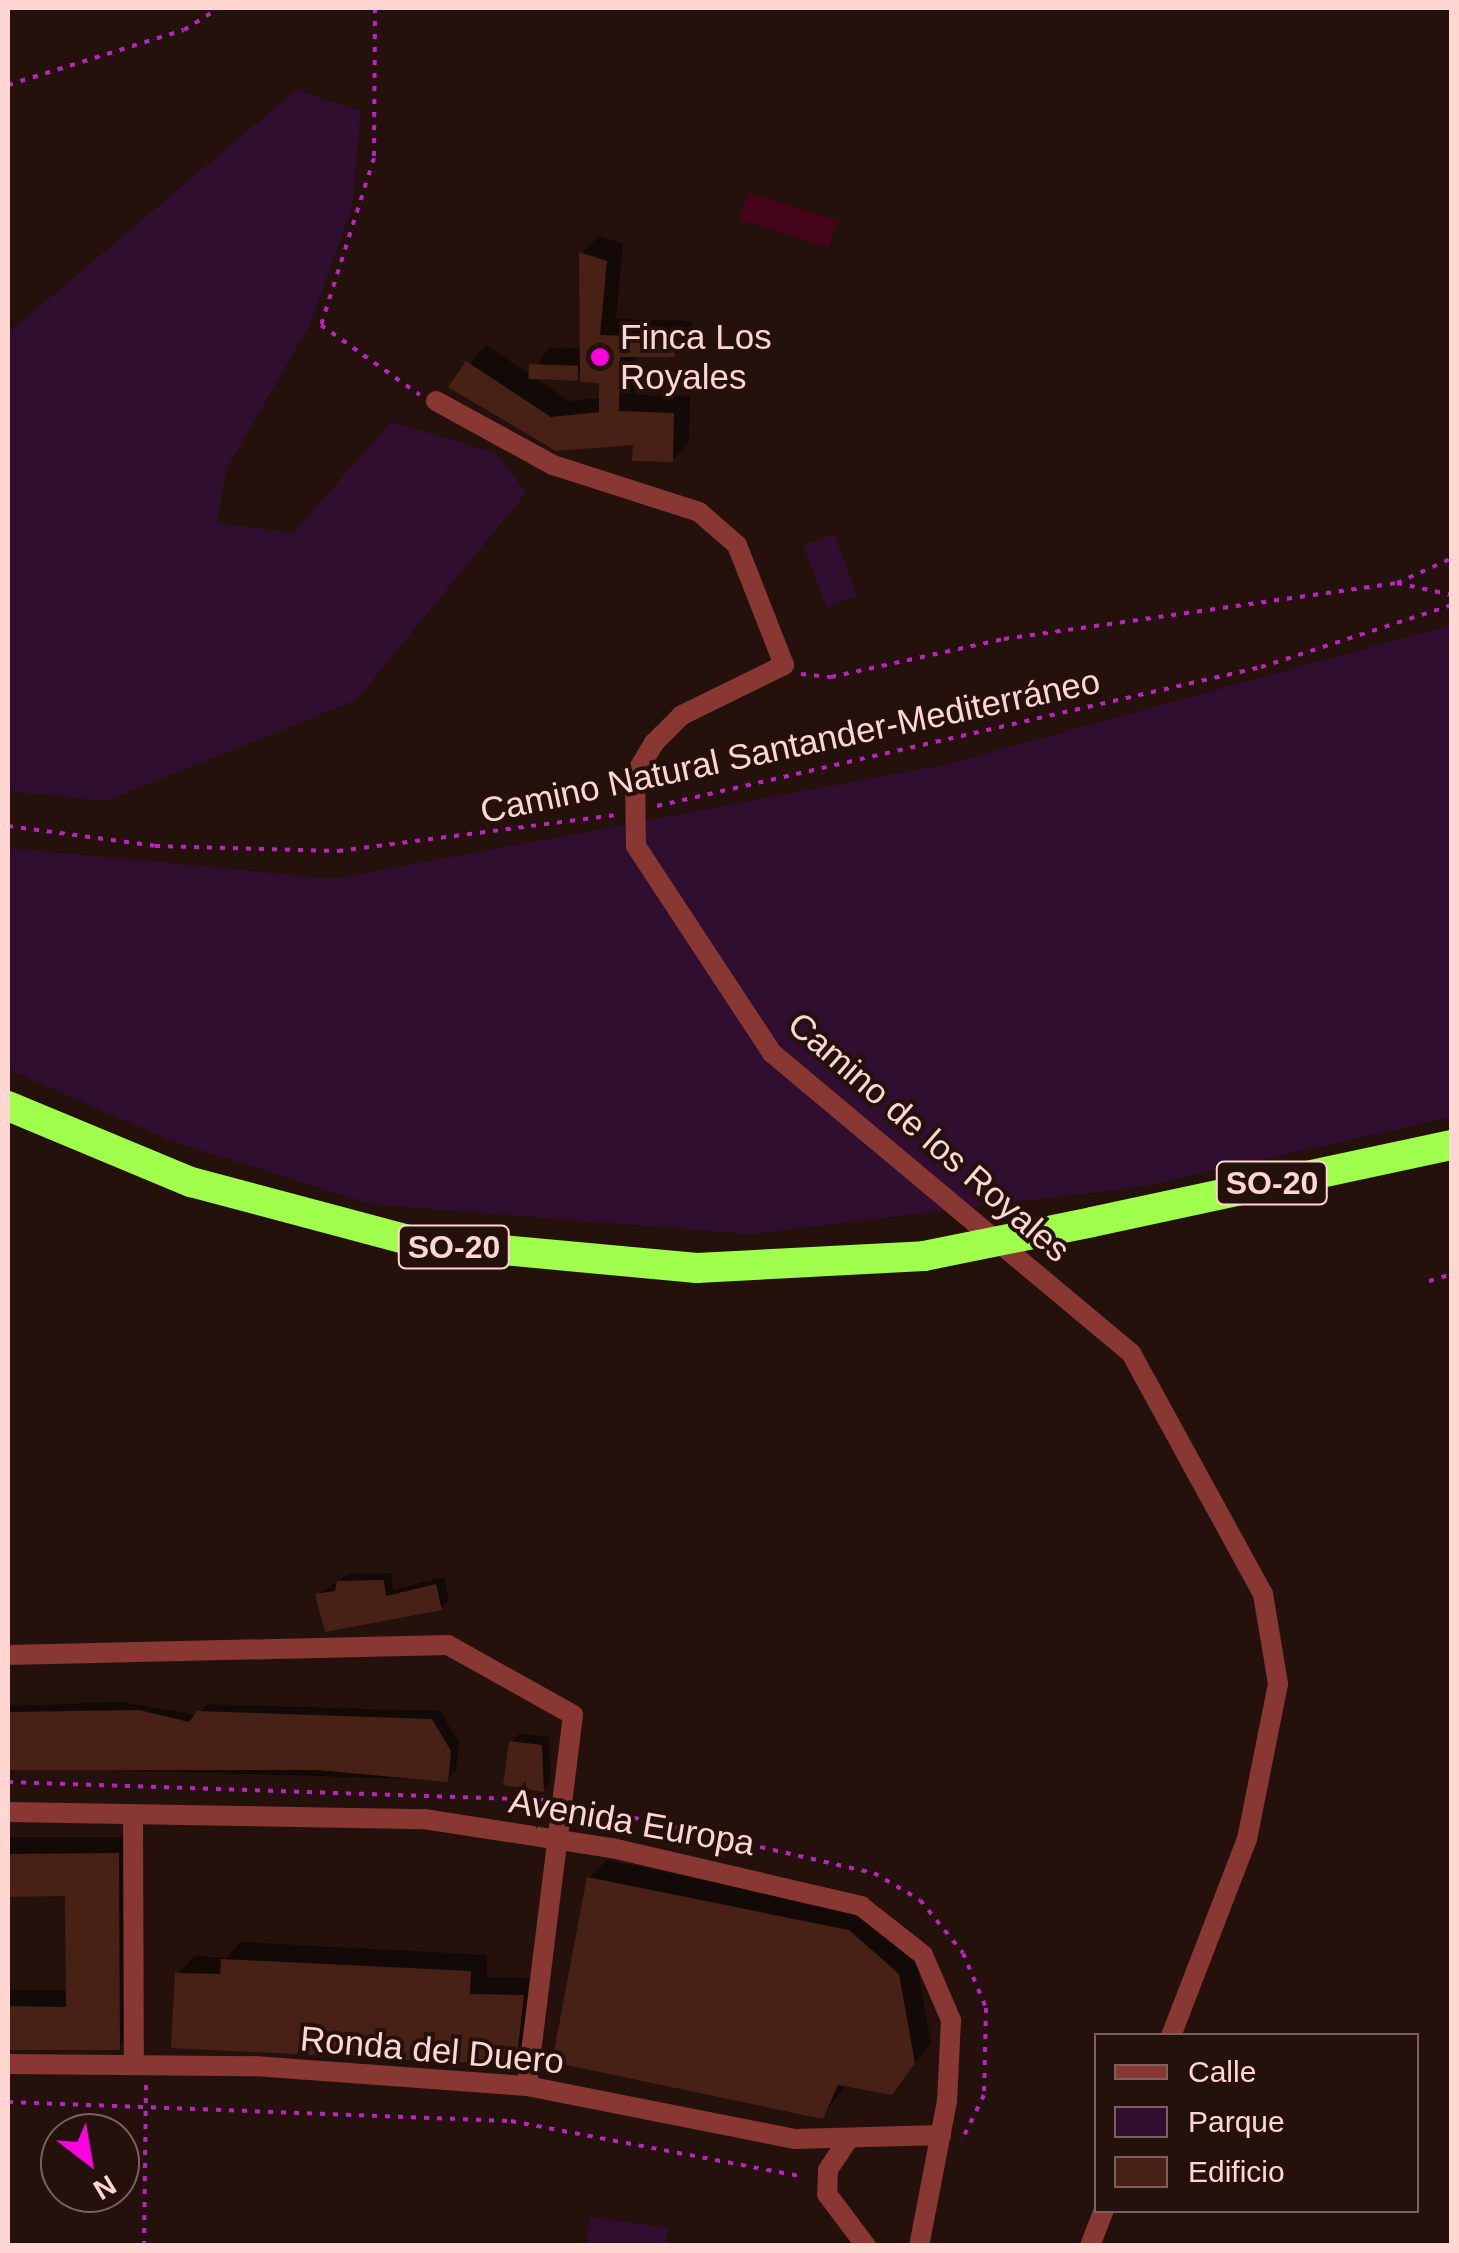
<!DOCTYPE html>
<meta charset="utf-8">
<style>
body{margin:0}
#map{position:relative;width:1459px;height:2253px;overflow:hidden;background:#25110c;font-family:Helvetica,sans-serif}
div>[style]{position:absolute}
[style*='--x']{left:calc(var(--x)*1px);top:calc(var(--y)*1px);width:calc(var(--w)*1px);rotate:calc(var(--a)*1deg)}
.green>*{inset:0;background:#2f0e30;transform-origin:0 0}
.water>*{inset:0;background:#46041b;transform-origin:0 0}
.shadow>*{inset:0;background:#0007}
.building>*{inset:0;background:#482116;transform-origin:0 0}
.path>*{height:4px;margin-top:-2px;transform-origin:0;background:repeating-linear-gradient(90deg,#ba22c2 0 5px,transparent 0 13px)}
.street>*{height:20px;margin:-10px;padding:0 10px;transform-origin:10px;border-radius:10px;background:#893732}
.highway>*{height:30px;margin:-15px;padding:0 15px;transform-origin:15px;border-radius:15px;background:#9fff4c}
.highway-bridge>*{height:30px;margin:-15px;padding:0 15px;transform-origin:15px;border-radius:15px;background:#9fff4c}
.dots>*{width:28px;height:28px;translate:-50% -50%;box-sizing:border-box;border:5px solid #25110c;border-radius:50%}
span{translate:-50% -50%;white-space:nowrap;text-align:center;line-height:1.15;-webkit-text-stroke:8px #25110c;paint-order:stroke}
.shield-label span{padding:2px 8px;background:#25110c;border:2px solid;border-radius:8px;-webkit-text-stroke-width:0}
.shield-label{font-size:32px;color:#ffd6d1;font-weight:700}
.poi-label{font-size:35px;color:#ffd6d1}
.left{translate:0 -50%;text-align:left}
.street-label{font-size:35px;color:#ffd6d1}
.frame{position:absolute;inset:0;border:10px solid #ffd6d1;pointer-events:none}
.legend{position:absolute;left:1094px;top:2033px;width:325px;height:180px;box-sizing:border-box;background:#25110c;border:2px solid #7c605b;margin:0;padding:12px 18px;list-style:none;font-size:30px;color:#ffd6d1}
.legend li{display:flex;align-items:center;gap:20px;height:50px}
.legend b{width:50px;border:2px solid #7c605b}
.north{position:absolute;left:40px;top:2113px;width:100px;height:100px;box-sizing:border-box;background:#25110c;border:2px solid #7c605b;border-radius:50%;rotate:149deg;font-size:28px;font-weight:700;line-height:40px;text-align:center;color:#ffd6d1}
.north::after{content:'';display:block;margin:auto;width:35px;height:45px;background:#fc00df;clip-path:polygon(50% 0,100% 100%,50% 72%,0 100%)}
</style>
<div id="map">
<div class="green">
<div style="clip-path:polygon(296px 90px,361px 111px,352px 208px,310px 324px,226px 470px,217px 523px,293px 533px,391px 422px,496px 453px,526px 493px,356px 700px,106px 801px,8px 791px,8px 333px)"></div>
<div style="left:834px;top:534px;width:66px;height:33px;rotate:69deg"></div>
<div style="clip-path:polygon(1451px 625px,1451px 1117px,1140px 1187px,750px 1234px,371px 1204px,169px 1140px,8px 1069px,8px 848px,334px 879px,948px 764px)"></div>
<div style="clip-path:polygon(590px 2217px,668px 2228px,666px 2245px,586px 2245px)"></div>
</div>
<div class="water">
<div style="left:748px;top:193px;width:93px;height:28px;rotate:17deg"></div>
</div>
<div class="shadow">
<div style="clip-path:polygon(evenodd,599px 236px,623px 244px,616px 319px,692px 321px,692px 337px,674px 355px,636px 354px,635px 395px,690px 396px,689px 442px,672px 460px,636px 443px,557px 449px,452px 386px,486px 345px,531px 375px,549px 347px,582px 349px,582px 253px,599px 236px,582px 373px,602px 380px,601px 398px,569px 401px,534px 377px,582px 373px)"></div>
<div style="clip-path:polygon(392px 1573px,393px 1590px,444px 1577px,449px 1600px,441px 1608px,318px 1594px,348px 1574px)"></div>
<div style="clip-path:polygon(122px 1702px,198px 1715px,208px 1704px,440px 1711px,459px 1742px,456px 1771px,447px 1780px,8px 1767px,8px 1706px)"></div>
<div style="clip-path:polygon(519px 1734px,549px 1737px,551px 1781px,543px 1789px,511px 1743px)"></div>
<div style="clip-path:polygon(8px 1837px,136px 1837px,137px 2030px,119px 2047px,8px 2048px,8px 1990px,69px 1990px,67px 1894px,8px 1894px)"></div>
<div style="clip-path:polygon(607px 1860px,866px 1913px,916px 1956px,931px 2043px,891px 2093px,846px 2084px,822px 2117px,589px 1878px)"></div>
<div style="clip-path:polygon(241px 1942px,487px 1955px,487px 1977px,540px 1978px,532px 2045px,515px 2063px,177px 1974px,195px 1956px,225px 1958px)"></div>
</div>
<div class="building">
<div style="clip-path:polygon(579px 252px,607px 261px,600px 335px,675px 337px,675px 357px,620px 357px,619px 411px,674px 413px,673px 462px,632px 461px,633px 445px,556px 451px,448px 387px,466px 361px,551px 417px,599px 412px,599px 383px,580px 382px)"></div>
<div style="left:529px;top:364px;width:49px;height:15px;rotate:2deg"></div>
<div style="clip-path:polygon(384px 1580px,386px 1596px,436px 1584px,442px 1610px,325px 1632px,315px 1594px,335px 1591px,337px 1581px)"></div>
<div style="clip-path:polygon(139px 1710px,189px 1722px,197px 1711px,432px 1719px,451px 1751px,448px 1782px,317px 1770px,8px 1770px,8px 1712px)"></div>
<div style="clip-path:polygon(509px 1741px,542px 1745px,544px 1792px,503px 1785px)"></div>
<div style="clip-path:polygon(119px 1853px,120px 2050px,8px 2050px,8px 2006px,66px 2007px,65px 1896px,8px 1897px,8px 1854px)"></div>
<div style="clip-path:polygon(587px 1877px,849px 1930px,899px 1974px,915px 2063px,892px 2095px,838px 2085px,823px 2119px,552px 2062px)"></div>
<div style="clip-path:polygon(221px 1959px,471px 1971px,470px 1994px,524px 1995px,516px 2065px,171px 2048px,175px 1973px,220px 1974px)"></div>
</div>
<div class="path">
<div style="--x:375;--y:8;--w:150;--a:90.4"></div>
<div style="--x:374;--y:158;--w:175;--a:107.6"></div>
<div style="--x:321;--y:325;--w:121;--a:35.3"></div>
<div style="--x:8;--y:85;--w:184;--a:-17.4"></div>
<div style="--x:184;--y:30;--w:41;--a:-32.2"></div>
<div style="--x:1397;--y:583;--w:56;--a:12.3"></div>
<div style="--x:801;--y:674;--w:30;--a:6"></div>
<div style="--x:831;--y:677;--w:177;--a:-12.4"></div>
<div style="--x:1004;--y:639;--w:397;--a:-8.1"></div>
<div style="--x:1397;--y:583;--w:60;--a:-24.4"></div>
<div style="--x:657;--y:806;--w:620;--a:-12.96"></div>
<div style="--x:1261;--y:667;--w:201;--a:-18"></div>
<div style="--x:8;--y:826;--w:148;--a:7.7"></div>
<div style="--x:155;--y:846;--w:183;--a:1.6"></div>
<div style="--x:338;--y:851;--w:278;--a:-7.4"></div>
<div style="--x:1429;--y:1281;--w:24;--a:-17"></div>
<div style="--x:8;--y:1782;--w:536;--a:1.92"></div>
<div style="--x:583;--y:1806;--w:299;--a:13"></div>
<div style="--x:874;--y:1873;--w:53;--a:30.4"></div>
<div style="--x:920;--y:1900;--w:68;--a:50.9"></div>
<div style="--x:963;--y:1953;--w:60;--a:67.3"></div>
<div style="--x:986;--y:2008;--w:87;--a:91.3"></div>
<div style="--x:984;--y:2095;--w:52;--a:116.1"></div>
<div style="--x:8;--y:2102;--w:503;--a:2.16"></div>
<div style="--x:511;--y:2121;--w:293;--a:10.8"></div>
<div style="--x:144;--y:2246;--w:162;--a:-89.3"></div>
</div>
<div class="street">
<div style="--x:436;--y:401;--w:133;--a:28.7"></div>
<div style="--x:553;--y:465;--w:153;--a:17.8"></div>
<div style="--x:699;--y:512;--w:50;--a:41"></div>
<div style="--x:737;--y:545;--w:129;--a:68.6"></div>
<div style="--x:784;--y:665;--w:114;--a:153.9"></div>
<div style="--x:682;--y:715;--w:40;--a:135"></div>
<div style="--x:654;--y:743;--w:37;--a:121"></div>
<div style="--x:635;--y:775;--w:71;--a:89.2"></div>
<div style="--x:636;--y:846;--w:248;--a:56.7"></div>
<div style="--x:772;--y:1053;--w:468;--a:39.9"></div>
<div style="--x:1131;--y:1353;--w:275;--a:61.3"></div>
<div style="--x:1263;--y:1594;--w:91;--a:80.5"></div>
<div style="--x:1278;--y:1684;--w:158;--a:101.3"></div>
<div style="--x:1247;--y:1839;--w:211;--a:111.1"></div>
<div style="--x:8;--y:1655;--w:440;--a:-1.3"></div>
<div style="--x:448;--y:1645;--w:143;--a:29.2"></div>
<div style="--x:573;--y:1715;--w:374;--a:97.1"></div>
<div style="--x:8;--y:1812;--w:416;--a:1"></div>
<div style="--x:424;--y:1819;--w:190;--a:8.8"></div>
<div style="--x:612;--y:1848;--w:256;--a:13.1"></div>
<div style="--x:861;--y:1906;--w:79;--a:38.3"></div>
<div style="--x:923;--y:1955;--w:71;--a:66.7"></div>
<div style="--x:951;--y:2020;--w:81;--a:92.8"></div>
<div style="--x:947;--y:2101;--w:148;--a:100.9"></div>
<div style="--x:133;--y:1814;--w:249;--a:89.8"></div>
<div style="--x:8;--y:2064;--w:246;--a:0.5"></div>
<div style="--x:254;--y:2066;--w:274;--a:4.2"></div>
<div style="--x:527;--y:2086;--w:273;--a:11.2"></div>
<div style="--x:795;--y:2139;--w:146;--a:-1.6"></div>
<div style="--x:846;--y:2143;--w:32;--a:124"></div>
<div style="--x:828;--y:2170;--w:24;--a:92"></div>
<div style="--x:827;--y:2194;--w:65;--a:53.1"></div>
<div style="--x:1090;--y:2246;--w:39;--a:-69"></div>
</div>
<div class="highway">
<div style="--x:8;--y:1106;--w:198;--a:22.6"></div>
<div style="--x:191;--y:1182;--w:233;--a:14.9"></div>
<div style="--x:416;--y:1242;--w:282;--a:5.3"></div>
<div style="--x:697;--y:1268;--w:227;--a:-3"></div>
<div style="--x:1092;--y:1222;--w:368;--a:-12.1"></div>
</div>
<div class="highway-bridge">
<div style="--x:924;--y:1256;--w:171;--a:-11.4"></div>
</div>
<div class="dots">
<div style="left:600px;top:357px;background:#fc00df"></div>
</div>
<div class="shield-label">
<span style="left:1272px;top:1183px">SO-20</span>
<span style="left:454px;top:1247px">SO-20</span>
</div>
<div class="poi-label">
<span class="left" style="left:620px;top:357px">Finca Los<br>Royales</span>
</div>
<div class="street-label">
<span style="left:790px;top:746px;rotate:-12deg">Camino Natural Santander-Mediterráneo</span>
<span style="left:929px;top:1137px;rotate:41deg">Camino de los Royales</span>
<span style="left:632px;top:1822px;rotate:10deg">Avenida Europa</span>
<span style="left:432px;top:2050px;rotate:5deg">Ronda del Duero</span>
</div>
<div class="frame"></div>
<ul class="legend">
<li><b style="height:12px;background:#893732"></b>Calle</li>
<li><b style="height:28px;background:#2f0e30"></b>Parque</li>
<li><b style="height:28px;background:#482116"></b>Edificio</li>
</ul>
<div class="north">N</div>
</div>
